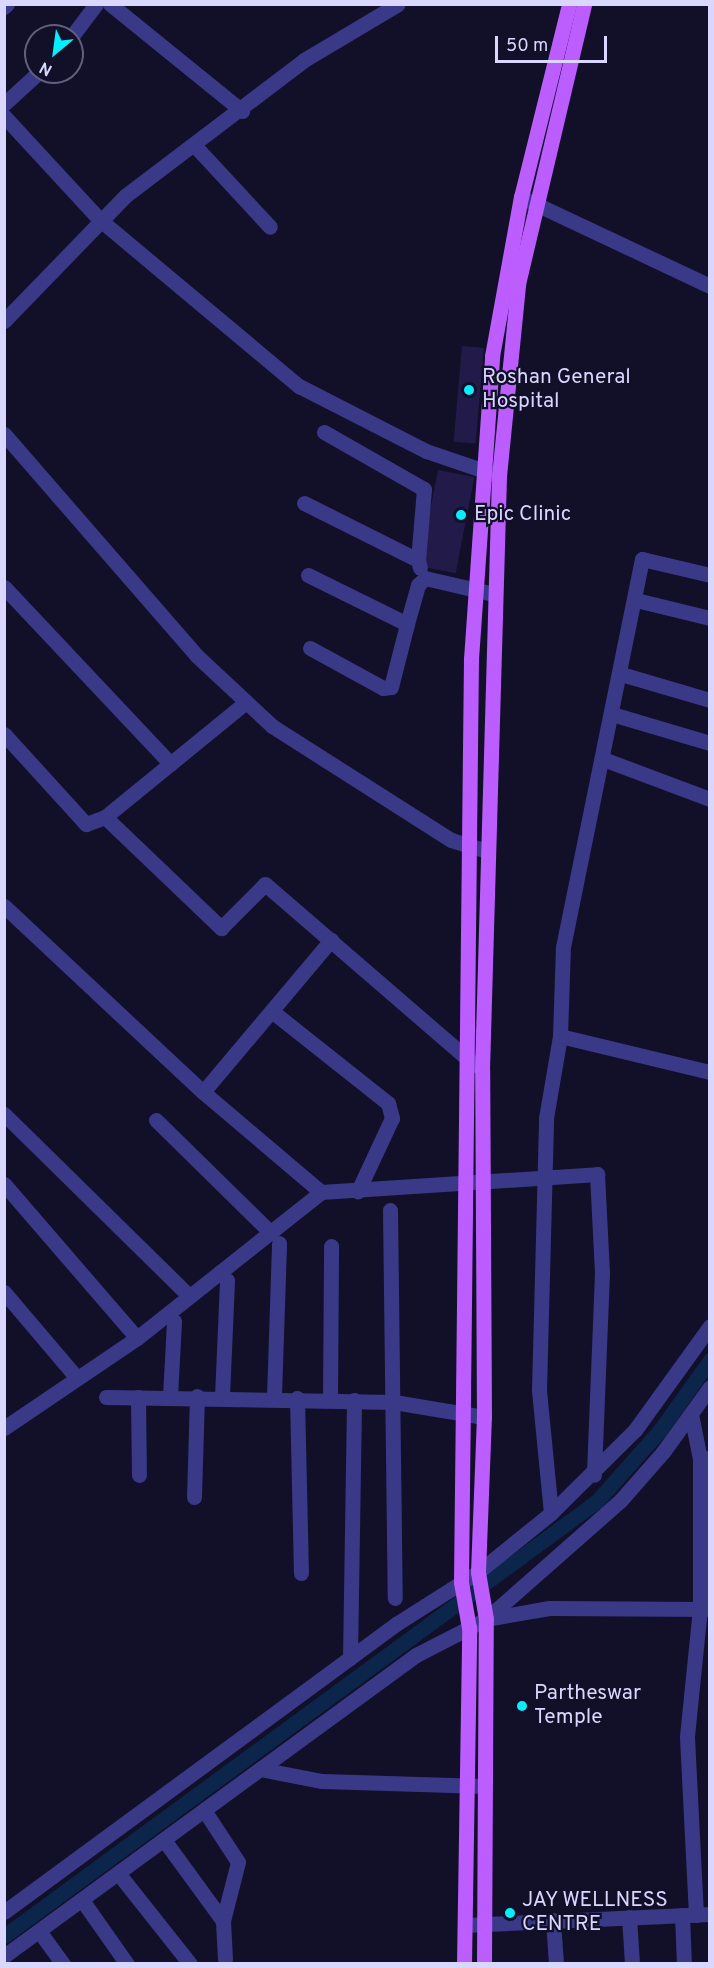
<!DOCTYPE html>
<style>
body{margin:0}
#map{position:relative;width:714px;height:1968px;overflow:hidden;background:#120f28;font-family:Overpass,sans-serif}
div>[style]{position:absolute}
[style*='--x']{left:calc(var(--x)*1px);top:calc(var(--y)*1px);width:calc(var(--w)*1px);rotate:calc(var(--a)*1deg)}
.canal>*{height:15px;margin:-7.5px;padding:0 7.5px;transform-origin:7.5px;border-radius:7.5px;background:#0b254b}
.building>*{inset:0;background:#221b4a;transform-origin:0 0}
.minor>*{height:15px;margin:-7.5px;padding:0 7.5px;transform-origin:7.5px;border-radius:7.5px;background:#393988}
.major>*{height:15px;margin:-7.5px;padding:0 7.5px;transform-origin:7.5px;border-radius:7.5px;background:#bc5dff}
.dots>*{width:16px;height:16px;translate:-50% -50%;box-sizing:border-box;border:3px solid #120f28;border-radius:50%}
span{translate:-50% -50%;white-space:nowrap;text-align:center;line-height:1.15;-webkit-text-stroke:4.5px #120f28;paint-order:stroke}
.poi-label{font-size:21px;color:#d9d6ff}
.left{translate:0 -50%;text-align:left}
.frame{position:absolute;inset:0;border:6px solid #d9d6ff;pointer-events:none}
.north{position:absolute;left:24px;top:24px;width:60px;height:60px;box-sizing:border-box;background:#120f28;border:2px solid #625f7e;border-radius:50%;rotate:209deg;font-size:16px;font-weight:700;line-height:24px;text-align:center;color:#d9d6ff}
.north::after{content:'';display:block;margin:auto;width:21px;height:27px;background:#02efff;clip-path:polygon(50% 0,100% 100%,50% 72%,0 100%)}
.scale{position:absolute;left:495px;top:36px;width:112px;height:27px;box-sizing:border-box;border:3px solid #d9d6ff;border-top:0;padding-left:8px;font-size:18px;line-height:21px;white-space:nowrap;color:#d9d6ff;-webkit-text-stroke:4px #120f28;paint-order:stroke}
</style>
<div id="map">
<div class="canal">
<div style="--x:4;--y:1936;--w:735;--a:-36.26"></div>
<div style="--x:597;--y:1501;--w:95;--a:-48.4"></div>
<div style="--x:660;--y:1430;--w:86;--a:-54.5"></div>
</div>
<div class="building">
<div style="left:462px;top:346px;width:22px;height:96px;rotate:5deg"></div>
<div style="left:438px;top:470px;width:37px;height:98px;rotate:11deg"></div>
</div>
<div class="minor">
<div style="--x:110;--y:4;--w:170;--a:39"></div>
<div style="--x:4;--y:7;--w:4;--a:-45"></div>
<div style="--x:72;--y:36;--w:40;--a:-53"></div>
<div style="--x:4;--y:104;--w:47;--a:-42.4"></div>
<div style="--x:4;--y:116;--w:140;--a:47.3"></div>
<div style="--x:99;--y:219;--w:261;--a:39.9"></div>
<div style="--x:299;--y:386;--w:143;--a:27.1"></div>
<div style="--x:426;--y:451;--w:75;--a:18.7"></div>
<div style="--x:195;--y:146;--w:110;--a:47.2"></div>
<div style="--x:525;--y:199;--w:204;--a:25.2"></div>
<div style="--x:4;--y:321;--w:174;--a:-45.9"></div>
<div style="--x:125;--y:196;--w:225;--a:-37.2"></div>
<div style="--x:304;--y:60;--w:109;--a:-30.8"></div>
<div style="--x:324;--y:432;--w:115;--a:29.7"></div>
<div style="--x:424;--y:489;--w:71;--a:94.8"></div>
<div style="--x:4;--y:434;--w:294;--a:49"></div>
<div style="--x:197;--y:656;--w:103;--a:43"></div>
<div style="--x:272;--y:726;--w:212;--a:32.5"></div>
<div style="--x:451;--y:840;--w:38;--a:17"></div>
<div style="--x:304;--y:503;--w:127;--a:26.6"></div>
<div style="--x:418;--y:560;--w:8;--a:76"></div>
<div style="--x:308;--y:575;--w:110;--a:26.3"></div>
<div style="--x:407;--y:624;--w:41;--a:-74.2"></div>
<div style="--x:418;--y:585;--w:10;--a:-45"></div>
<div style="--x:425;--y:578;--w:71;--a:13.1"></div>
<div style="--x:4;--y:587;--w:243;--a:46.7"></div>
<div style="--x:636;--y:600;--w:76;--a:13.7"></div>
<div style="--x:310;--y:648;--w:83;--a:28.7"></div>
<div style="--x:383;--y:688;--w:8;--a:-7"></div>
<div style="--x:391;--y:687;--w:65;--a:-75.7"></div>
<div style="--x:621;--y:674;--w:93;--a:16.3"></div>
<div style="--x:612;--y:714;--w:102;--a:16.5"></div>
<div style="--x:4;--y:734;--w:122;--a:47.7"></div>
<div style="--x:86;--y:824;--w:20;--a:-20"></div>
<div style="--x:105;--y:817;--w:161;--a:43.7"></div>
<div style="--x:221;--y:928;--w:62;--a:-45"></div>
<div style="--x:265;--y:884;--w:277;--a:40.8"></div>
<div style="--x:603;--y:759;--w:114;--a:20.5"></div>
<div style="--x:105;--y:817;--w:182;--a:-39.2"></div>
<div style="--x:4;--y:906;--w:272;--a:43.1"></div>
<div style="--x:203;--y:1092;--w:155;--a:40.3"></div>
<div style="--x:273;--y:1012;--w:147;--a:38.4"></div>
<div style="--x:388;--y:1103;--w:16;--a:75"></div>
<div style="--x:392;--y:1118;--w:81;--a:115"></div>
<div style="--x:560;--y:1036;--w:154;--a:13.5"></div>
<div style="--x:203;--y:1092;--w:199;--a:-49.9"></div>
<div style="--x:4;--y:1114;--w:258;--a:44.5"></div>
<div style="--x:156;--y:1120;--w:161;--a:44.5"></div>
<div style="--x:4;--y:1184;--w:203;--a:49.2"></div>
<div style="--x:390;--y:1210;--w:388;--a:89.3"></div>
<div style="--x:4;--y:1292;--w:113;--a:49.7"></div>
<div style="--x:170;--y:1396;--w:75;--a:-86.9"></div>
<div style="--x:222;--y:1396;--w:116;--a:-87.5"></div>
<div style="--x:274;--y:1396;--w:153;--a:-88.1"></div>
<div style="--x:106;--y:1397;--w:288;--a:1"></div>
<div style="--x:394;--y:1402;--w:91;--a:9.5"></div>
<div style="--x:138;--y:1397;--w:78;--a:89.3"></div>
<div style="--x:297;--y:1398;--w:175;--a:88.7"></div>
<div style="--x:330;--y:1400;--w:154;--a:-89.6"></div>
<div style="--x:691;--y:1414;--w:46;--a:78.7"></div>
<div style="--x:700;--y:1459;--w:10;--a:-6"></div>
<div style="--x:4;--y:1428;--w:161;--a:-34.1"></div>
<div style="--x:137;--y:1338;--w:235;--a:-38.4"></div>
<div style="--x:321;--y:1192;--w:277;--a:-3.7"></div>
<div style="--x:597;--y:1174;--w:99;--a:87.1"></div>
<div style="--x:602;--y:1273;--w:202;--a:92.3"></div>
<div style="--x:194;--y:1497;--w:101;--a:-88.3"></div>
<div style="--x:551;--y:1513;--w:124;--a:-95.6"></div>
<div style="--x:539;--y:1390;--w:272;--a:-88.5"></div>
<div style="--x:546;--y:1118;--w:83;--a:-80.3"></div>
<div style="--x:560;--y:1036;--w:89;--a:-88.1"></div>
<div style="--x:563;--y:947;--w:396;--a:-78.5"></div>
<div style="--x:642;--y:559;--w:70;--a:13.2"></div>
<div style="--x:486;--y:1619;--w:64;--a:-9.9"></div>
<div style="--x:549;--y:1608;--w:161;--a:0.4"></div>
<div style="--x:350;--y:1658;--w:258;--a:-89.1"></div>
<div style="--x:260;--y:1769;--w:63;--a:11"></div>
<div style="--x:322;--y:1781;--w:162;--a:1.8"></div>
<div style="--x:204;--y:1810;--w:62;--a:56.8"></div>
<div style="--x:238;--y:1862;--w:61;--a:104.3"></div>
<div style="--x:164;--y:1840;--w:100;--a:53.9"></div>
<div style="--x:223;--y:1921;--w:38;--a:87"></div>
<div style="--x:118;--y:1873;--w:116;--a:51.6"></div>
<div style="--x:82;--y:1900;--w:78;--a:54.9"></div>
<div style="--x:4;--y:1912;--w:486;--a:-36.3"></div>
<div style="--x:396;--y:1624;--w:97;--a:-32.4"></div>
<div style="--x:478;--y:1572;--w:94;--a:-38.9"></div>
<div style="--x:551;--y:1513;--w:118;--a:-44.7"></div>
<div style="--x:635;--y:1430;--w:128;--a:-54.2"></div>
<div style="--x:682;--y:1915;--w:49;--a:87.7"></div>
<div style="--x:696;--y:1915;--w:179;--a:-92.9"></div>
<div style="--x:687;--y:1736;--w:128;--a:-84.2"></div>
<div style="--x:700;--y:1609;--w:150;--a:-90"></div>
<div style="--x:629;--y:1917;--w:47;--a:86.3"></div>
<div style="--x:553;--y:1920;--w:44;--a:86.1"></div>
<div style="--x:465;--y:1925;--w:245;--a:-2.6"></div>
<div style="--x:39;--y:1931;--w:41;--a:54"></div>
<div style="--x:4;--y:1956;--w:510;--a:-36.15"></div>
<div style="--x:416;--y:1655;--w:79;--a:-27.2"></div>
<div style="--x:486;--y:1619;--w:179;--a:-41.4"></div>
<div style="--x:620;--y:1501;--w:65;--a:-48.7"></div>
<div style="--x:663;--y:1452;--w:80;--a:-54.1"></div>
</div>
<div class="major">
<div style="--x:464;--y:1964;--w:336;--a:-89.1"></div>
<div style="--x:469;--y:1628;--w:47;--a:-99.9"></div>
<div style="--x:461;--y:1582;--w:923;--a:-89.38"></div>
<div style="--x:471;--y:659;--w:304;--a:-86"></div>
<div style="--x:492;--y:356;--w:162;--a:-79.7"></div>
<div style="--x:521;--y:197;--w:199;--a:-76"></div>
<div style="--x:484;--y:1964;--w:345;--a:-89.7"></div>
<div style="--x:486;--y:1619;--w:48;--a:-99.7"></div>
<div style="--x:478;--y:1572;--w:155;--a:-87.8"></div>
<div style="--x:484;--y:1417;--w:347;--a:-90.3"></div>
<div style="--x:482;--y:1070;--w:594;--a:-88.36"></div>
<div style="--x:499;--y:476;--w:193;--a:-84.3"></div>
<div style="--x:518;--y:284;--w:288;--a:-76.7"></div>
</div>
<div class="dots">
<div style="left:469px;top:390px;background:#02efff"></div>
<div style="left:461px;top:515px;background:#02efff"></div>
<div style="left:522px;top:1706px;background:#02efff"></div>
<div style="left:510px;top:1913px;background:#02efff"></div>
</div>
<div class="poi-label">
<span class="left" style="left:482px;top:390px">Roshan General<br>Hospital</span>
<span class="left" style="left:474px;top:515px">Epic Clinic</span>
<span class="left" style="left:534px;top:1706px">Partheswar<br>Temple</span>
<span class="left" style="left:522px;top:1913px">JAY WELLNESS<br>CENTRE</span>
</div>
<div class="frame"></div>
<div class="north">N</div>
<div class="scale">50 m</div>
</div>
